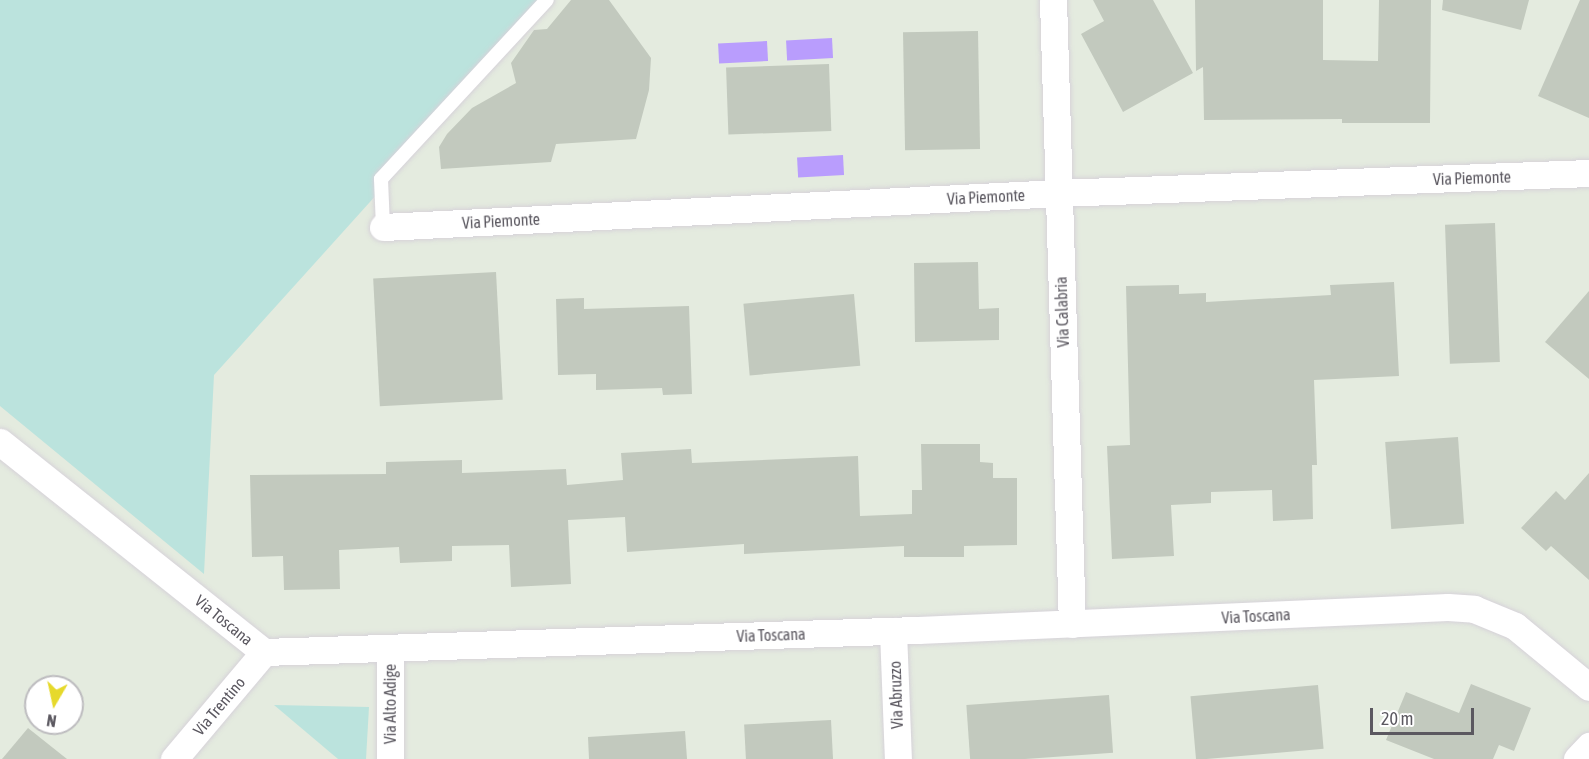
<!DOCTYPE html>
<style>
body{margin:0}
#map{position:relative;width:1589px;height:759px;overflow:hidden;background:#e4ebdf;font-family:"Asap Condensed",sans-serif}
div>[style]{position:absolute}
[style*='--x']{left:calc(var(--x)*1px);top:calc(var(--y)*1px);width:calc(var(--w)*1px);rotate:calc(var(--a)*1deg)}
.green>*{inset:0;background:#bbe3dd}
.water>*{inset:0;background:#b99dfd;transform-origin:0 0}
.building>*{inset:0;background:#c2c9be;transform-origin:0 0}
.roads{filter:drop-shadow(0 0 2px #d6d2d9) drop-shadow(0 0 2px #d6d2d9)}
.service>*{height:14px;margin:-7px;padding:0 7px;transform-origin:7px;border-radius:7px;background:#fff}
.minor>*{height:27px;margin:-13.5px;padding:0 13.5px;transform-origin:13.5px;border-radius:13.5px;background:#fff}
span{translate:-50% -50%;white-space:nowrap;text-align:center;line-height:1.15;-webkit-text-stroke:4.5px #fff;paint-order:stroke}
.street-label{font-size:16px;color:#5b5860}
.north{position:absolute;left:24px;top:675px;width:60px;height:60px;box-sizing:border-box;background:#fff;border:2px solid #bdbcbf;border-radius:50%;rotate:189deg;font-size:16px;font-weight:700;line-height:24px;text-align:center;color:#5b5860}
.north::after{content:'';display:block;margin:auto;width:21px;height:27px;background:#e6d92b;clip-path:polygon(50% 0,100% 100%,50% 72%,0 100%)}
.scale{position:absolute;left:1370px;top:708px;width:104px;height:27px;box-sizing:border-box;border:3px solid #5b5860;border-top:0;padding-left:8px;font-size:18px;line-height:21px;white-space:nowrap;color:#5b5860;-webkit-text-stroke:4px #fff;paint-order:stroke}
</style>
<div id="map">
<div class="green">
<div style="clip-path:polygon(0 0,552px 0,214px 375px,204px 574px,0 406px)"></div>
<div style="clip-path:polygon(274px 705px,369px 707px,366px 759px,338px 759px)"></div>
</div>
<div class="water">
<div style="left:832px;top:38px;width:20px;height:46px;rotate:87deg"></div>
<div style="left:767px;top:41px;width:20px;height:49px;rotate:87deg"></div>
<div style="left:843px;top:155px;width:20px;height:46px;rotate:87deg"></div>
</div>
<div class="building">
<div style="clip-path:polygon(571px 0,609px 0,651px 58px,649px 90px,636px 139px,556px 144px,551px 162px,441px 169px,439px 147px,447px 134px,472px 108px,516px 83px,511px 63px,534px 30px,547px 29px)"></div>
<div style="clip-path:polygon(1093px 0,1153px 0,1193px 73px,1123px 112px,1081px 34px,1104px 21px)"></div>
<div style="clip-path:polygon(1195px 0,1323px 0,1323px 60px,1378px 61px,1379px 0,1431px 0,1430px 123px,1342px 123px,1342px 119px,1204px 120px,1203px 67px,1196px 71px)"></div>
<div style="clip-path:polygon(1443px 0,1529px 0,1521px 30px,1442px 10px)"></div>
<div style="clip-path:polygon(1580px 0,1589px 0,1589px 118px,1538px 96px)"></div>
<div style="left:978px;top:31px;width:118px;height:75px;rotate:89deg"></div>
<div style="left:829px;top:64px;width:67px;height:103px;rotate:88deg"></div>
<div style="left:1495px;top:223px;width:139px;height:50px;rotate:88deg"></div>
<div style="clip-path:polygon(978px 262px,979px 309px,999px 308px,999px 340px,915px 342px,914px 263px)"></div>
<div style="left:496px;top:272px;width:128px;height:123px;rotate:87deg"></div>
<div style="clip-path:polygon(1394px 282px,1399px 376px,1314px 380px,1317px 465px,1312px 465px,1313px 519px,1273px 521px,1272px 490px,1211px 492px,1211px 503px,1171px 505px,1174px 556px,1112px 559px,1107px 446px,1130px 445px,1126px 286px,1179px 285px,1179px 294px,1206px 293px,1206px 302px,1331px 295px,1330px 285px)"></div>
<div style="clip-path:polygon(1589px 291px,1589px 379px,1545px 342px)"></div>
<div style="left:854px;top:294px;width:72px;height:111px;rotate:85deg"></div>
<div style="clip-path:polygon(584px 298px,584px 309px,689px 306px,692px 394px,663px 395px,662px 388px,596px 390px,596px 374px,558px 375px,556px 299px)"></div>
<div style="left:1458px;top:437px;width:87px;height:73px;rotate:86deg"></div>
<div style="clip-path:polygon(921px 444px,980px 444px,980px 462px,993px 463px,993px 478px,1017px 478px,1017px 545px,964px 546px,964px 557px,904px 557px,904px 546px,744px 554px,744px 544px,627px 552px,625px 517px,568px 520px,571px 584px,511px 587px,509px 545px,452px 546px,452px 561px,400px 563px,399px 547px,339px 550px,340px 589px,284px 590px,283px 556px,252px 557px,250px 475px,386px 474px,386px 462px,462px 460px,462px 473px,566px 469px,567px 485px,623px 480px,621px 453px,691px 449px,692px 463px,858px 456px,860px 516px,912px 514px,912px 490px,922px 490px)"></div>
<div style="clip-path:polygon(1589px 473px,1589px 580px,1551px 546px,1546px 551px,1521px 528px,1556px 491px,1565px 500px)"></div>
<div style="clip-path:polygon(1471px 684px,1531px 708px,1514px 751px,1499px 745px,1493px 759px,1434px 759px,1386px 740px,1406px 692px,1459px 713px)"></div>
<div style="left:1318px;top:685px;width:64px;height:128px;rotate:85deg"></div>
<div style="left:1109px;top:695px;width:58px;height:143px;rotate:86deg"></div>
<div style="left:831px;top:720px;width:39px;height:87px;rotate:87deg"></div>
<div style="clip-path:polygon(28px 728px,67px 759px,2px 759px)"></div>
<div style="clip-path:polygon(685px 731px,687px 759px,589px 759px,588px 737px)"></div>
</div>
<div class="roads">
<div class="service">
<div style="--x:383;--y:227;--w:48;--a:-92.4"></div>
<div style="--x:381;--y:179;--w:244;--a:-47.2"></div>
</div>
<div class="minor">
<div style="--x:1053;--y:0;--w:624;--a:88.26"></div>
<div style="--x:383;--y:227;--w:677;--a:-2.88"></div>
<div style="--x:1059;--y:193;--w:530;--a:-2.16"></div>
<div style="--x:0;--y:442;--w:337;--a:38.5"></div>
<div style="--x:264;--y:652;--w:654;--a:-1.93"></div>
<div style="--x:918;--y:630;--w:530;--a:-2.48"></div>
<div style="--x:1448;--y:607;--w:26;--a:4"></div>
<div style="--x:1474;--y:609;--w:44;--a:22.5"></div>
<div style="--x:1515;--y:626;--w:96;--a:39.5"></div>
<div style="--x:893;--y:631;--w:128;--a:87.8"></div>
<div style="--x:174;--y:759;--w:140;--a:-49.9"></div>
<div style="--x:390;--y:759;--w:109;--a:-90"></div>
<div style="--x:1577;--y:759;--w:18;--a:-47"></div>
</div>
</div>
<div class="street-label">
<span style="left:1472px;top:178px;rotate:-2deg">Via Piemonte</span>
<span style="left:986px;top:197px;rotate:-3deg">Via Piemonte</span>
<span style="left:501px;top:221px;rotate:-3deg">Via Piemonte</span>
<span style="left:1062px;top:312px;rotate:-92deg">Via Calabria</span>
<span style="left:1256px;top:616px;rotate:-3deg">Via Toscana</span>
<span style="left:224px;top:620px;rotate:39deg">Via Toscana</span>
<span style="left:771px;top:635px;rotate:-2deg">Via Toscana</span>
<span style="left:896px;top:695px;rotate:-92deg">Via Abruzzo</span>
<span style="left:390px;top:704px;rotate:-90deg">Via Alto Adige</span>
<span style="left:219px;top:706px;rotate:-50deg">Via Trentino</span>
</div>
<div class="north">N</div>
<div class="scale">20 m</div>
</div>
